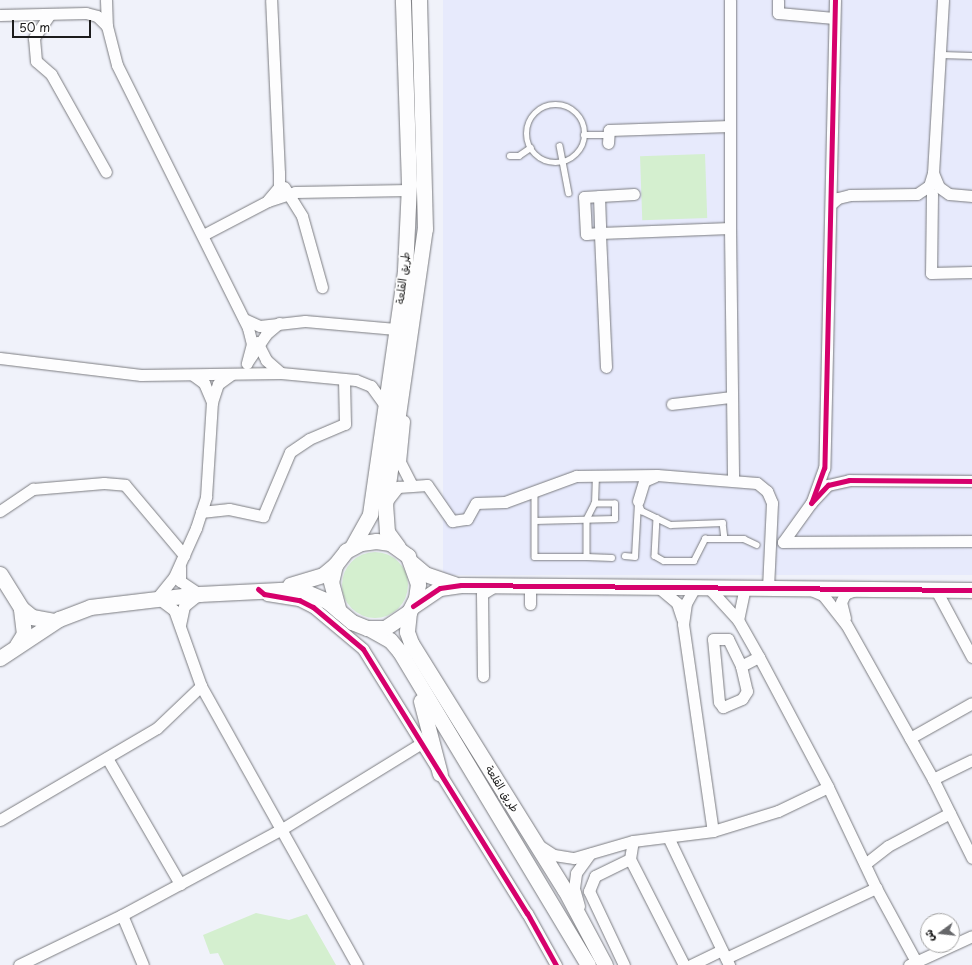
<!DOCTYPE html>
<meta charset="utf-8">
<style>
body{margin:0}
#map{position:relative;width:972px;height:965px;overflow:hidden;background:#f0f2fa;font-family:"Playpen Sans","Playpen Sans Arabic",sans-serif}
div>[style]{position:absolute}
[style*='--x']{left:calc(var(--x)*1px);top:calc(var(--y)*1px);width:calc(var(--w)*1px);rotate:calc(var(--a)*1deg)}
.built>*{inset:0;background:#e7eafc;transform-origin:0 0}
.green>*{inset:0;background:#d4efcf;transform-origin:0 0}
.round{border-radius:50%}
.roads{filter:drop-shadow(0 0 1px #7b7c80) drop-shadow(0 0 1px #7b7c80)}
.lane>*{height:5.5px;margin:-2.75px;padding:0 2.75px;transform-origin:2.75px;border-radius:2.75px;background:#fdfdfe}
.lane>.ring{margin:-2.75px;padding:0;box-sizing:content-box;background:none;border:5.5px solid #fdfdfe;border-radius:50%}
.street>*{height:11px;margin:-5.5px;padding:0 5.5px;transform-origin:5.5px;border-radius:5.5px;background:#fdfdfe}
.secondary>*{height:15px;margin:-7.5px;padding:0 7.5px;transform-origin:7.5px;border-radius:7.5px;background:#fdfdfe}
.cycleway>*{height:5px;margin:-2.5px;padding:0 2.5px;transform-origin:2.5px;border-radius:2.5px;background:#d6006c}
span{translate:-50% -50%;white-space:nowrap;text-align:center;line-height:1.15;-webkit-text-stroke:3.5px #fff;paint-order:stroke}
.street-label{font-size:11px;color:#1c1c1c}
.north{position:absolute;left:920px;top:913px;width:40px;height:40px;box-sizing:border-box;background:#fff;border:1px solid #a4a4a4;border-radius:50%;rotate:255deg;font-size:11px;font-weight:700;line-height:16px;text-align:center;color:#1c1c1c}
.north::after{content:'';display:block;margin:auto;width:14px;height:18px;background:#66676a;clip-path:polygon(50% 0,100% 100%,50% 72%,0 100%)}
.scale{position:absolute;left:12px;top:20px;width:79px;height:18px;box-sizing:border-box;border:2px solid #1c1c1c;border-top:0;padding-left:5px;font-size:12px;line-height:14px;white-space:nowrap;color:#1c1c1c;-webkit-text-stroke:3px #fff;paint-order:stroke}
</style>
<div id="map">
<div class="built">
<div style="left:443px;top:0;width:529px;height:575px"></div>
</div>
<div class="green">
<div style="left:705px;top:154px;width:64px;height:65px;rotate:88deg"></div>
<div class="round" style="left:342px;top:552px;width:66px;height:66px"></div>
<div style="clip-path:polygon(256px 913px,289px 920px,307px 914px,336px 965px,224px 965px,218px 953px,210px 954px,203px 935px)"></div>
</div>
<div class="roads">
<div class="lane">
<div style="--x:942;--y:55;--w:30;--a:2"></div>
<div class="ring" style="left:527px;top:105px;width:52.5px;height:52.5px"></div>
<div style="--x:584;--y:135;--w:24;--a:0"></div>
<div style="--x:560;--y:146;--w:48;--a:79.2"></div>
<div style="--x:510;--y:156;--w:9;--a:0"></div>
<div style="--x:519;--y:156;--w:14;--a:-34"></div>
<div style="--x:535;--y:490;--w:67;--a:90"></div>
<div style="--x:535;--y:557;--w:52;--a:0"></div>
<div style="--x:638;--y:501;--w:11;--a:68"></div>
<div style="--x:642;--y:511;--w:32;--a:26"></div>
<div style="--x:671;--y:525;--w:52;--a:-2.2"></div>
<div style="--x:723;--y:523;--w:16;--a:83"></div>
<div style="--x:595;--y:504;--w:18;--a:117"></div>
<div style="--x:587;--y:520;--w:37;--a:90"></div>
<div style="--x:587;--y:557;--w:25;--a:2"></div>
<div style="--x:657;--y:518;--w:38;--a:93"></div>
<div style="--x:655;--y:556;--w:10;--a:29"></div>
<div style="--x:664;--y:561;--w:30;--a:0"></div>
<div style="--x:694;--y:561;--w:25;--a:-63"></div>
<div style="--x:705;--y:539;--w:39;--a:0"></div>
<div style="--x:744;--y:539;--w:14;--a:25"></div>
<div style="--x:535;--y:521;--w:80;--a:-1.4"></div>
<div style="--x:615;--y:519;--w:15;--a:-90"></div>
<div style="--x:615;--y:504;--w:20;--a:180"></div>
<div style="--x:595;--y:504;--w:28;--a:-88"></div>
<div style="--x:625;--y:556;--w:10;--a:6"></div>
<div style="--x:635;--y:557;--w:54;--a:-86.8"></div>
</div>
<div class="street">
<div style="--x:106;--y:0;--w:26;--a:88"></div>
<div style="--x:107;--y:26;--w:40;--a:75.6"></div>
<div style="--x:117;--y:65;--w:294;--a:63.5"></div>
<div style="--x:248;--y:328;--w:16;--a:76"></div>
<div style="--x:252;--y:344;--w:20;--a:105"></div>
<div style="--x:778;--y:0;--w:13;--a:90"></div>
<div style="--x:778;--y:13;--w:56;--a:5.1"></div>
<div style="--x:835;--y:0;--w:468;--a:91.3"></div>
<div style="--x:824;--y:468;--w:37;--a:110"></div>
<div style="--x:811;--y:503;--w:25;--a:-47"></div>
<div style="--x:828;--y:485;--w:22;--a:-13"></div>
<div style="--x:849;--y:480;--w:123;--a:0.5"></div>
<div style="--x:943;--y:0;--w:173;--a:93.3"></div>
<div style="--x:933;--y:173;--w:15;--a:67"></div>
<div style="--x:939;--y:187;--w:12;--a:35"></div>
<div style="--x:949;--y:194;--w:23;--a:5"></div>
<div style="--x:50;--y:14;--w:29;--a:124"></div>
<div style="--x:34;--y:38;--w:23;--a:85"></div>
<div style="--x:36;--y:61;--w:20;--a:41"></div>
<div style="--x:51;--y:74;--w:112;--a:60.7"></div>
<div style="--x:0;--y:15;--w:86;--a:-1.3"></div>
<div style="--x:86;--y:13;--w:11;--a:15"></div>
<div style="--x:97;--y:16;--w:14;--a:45"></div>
<div style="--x:608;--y:143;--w:13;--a:-86"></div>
<div style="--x:609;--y:130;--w:121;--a:-1.9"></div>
<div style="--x:284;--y:187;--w:34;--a:58"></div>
<div style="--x:302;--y:216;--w:74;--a:74.3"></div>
<div style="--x:932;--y:194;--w:79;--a:90.7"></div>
<div style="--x:931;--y:273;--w:41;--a:-1.4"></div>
<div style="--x:599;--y:196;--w:37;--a:88"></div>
<div style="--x:600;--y:233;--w:130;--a:-2.2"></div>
<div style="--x:730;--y:228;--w:228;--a:-90"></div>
<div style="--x:268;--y:200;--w:17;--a:-50"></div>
<div style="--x:279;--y:187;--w:14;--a:-90"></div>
<div style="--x:279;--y:173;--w:173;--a:-92.6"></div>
<div style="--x:831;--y:204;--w:9;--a:-41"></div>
<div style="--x:838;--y:198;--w:12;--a:-14"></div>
<div style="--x:850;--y:195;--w:67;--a:-0.9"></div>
<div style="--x:917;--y:194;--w:14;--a:-34"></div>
<div style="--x:929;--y:186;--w:14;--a:-73"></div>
<div style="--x:730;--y:228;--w:252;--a:89.3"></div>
<div style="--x:203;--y:235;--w:73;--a:-27.6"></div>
<div style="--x:268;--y:201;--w:28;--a:-18"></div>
<div style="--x:295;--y:192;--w:114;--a:-1"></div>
<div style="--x:244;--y:319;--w:17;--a:24"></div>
<div style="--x:260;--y:326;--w:45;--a:-6.3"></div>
<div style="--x:305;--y:321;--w:91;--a:5"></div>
<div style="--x:257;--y:342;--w:20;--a:63"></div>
<div style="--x:266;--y:360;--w:20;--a:41"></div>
<div style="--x:0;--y:358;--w:142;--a:6.9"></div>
<div style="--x:141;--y:375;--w:140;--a:-0.8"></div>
<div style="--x:281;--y:373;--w:75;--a:5.3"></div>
<div style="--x:356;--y:380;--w:16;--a:22"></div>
<div style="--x:371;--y:386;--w:24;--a:54"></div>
<div style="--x:248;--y:361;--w:32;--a:-56"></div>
<div style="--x:266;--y:334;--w:17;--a:-40"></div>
<div style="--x:606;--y:367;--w:134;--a:-92.6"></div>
<div style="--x:600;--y:233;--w:14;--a:176"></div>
<div style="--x:586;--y:234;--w:37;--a:-93"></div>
<div style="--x:584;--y:197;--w:50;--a:-3.4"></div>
<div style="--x:193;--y:375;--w:14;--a:36"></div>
<div style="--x:204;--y:383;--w:21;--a:67"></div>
<div style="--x:672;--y:404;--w:59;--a:-6.8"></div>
<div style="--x:404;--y:421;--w:41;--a:95.6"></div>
<div style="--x:400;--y:462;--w:25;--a:63"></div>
<div style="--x:387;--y:501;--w:18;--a:-52"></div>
<div style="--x:398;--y:487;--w:29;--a:-4"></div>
<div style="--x:427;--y:485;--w:44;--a:55.2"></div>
<div style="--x:452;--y:521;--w:15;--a:-8"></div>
<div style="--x:467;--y:519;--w:18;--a:-61"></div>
<div style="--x:476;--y:503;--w:29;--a:-2"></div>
<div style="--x:505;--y:502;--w:76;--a:-20.1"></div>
<div style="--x:576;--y:476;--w:81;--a:-0.7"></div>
<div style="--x:657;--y:475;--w:100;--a:4.6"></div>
<div style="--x:757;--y:483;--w:13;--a:39"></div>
<div style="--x:767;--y:491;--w:13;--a:67"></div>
<div style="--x:772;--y:503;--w:86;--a:92.7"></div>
<div style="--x:638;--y:501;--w:21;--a:-73"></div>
<div style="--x:644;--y:481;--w:12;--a:-24"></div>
<div style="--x:811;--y:503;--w:48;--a:125.7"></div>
<div style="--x:783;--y:542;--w:189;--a:-0.3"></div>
<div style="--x:0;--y:511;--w:40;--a:-34"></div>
<div style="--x:33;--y:489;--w:71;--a:-4.8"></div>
<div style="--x:104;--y:483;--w:21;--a:5"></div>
<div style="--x:125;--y:485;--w:92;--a:49.9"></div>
<div style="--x:201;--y:512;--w:28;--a:-6"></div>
<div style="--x:229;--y:509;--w:35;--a:12"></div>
<div style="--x:263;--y:516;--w:69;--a:-67.1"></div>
<div style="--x:290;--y:452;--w:23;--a:-34"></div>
<div style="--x:309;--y:439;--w:39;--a:-23"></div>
<div style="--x:345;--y:424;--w:45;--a:-91.3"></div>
<div style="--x:180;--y:567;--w:14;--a:90"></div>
<div style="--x:180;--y:581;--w:23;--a:34"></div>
<div style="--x:199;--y:594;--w:19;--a:141"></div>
<div style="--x:184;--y:606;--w:19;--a:102"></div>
<div style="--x:530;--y:585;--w:19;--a:90"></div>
<div style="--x:658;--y:587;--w:25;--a:40"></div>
<div style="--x:677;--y:603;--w:16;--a:72"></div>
<div style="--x:695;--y:587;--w:18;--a:119"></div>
<div style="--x:686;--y:603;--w:21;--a:98"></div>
<div style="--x:683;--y:624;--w:209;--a:81.8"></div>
<div style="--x:708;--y:587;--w:45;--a:47.7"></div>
<div style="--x:738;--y:620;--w:43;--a:60.4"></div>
<div style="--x:759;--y:657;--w:147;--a:62"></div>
<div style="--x:828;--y:787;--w:112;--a:64.6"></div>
<div style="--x:811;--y:590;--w:13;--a:23"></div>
<div style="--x:823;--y:595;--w:37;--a:52"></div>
<div style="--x:846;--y:624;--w:178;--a:60.7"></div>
<div style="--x:933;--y:779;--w:88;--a:63.7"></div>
<div style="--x:936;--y:590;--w:76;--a:61.8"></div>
<div style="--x:267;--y:595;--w:32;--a:9"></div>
<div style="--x:299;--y:600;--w:16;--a:27"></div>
<div style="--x:313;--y:607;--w:65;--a:40"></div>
<div style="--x:363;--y:649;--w:311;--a:58.2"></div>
<div style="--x:527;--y:913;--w:60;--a:60.9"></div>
<div style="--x:157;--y:598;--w:27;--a:-51"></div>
<div style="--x:174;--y:577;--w:54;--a:-65.8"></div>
<div style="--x:196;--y:528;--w:33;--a:-72"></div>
<div style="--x:206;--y:497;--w:95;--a:-86.4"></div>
<div style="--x:212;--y:402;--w:19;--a:-72"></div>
<div style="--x:218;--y:384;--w:17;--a:-36"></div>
<div style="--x:158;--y:598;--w:20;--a:37"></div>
<div style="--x:174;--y:610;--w:81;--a:70.4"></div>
<div style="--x:201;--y:686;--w:320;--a:60.8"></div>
<div style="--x:845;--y:618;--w:16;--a:-104"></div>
<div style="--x:841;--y:602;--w:9;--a:-63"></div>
<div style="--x:845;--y:594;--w:11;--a:-22"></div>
<div style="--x:738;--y:620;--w:33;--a:-78"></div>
<div style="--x:741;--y:666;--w:26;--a:77"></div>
<div style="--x:747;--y:691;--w:9;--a:122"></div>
<div style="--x:742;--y:699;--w:21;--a:157"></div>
<div style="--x:723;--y:707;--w:6;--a:-129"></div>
<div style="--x:719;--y:702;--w:63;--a:-95.4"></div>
<div style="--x:713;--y:639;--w:15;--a:0"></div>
<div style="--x:728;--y:639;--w:30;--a:64"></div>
<div style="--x:741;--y:666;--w:20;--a:-27"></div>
<div style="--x:483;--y:676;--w:82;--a:-90.7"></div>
<div style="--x:482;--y:594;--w:15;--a:-32"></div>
<div style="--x:910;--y:738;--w:71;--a:-29.4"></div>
<div style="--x:107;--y:758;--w:146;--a:59.9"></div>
<div style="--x:933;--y:779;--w:43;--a:-26"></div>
<div style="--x:0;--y:820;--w:182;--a:-30.4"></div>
<div style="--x:157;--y:728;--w:61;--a:-43.7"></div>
<div style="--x:669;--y:839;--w:140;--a:64.5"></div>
<div style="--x:540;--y:846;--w:17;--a:33"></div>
<div style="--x:554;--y:855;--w:20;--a:9"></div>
<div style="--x:574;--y:858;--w:61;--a:-16.1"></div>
<div style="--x:633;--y:841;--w:81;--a:-7.1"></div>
<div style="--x:713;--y:831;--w:68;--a:-17.1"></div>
<div style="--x:778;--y:811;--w:55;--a:-25.6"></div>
<div style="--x:630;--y:859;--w:119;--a:63"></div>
<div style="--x:865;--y:864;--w:29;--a:-38"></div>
<div style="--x:888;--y:846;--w:70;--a:-28"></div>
<div style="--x:579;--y:906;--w:19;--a:-106"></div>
<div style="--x:574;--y:888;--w:15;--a:-82"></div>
<div style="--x:576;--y:873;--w:24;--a:-54"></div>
<div style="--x:122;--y:915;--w:54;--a:67.2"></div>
<div style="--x:726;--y:958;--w:166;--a:-25"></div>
<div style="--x:876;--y:888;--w:88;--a:61.4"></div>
<div style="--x:19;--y:965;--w:114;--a:-25.9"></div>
<div style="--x:122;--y:915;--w:182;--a:-28.3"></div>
<div style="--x:282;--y:829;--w:164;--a:-31.6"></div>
<div style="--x:624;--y:965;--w:82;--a:-115.3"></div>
<div style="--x:589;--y:891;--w:16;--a:-68"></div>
<div style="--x:595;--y:876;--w:39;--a:-26"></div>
<div style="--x:630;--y:859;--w:18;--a:-81"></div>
<div style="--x:691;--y:965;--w:34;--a:-26"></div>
<div style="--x:909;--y:965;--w:69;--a:-24.7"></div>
</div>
<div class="secondary">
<div style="--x:352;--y:547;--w:38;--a:-61"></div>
<div style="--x:370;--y:514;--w:246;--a:-81.8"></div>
<div style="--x:405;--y:270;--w:86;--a:-87.3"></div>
<div style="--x:409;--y:184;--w:184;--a:-91.9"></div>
<div style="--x:398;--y:547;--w:19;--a:-126"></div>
<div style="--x:387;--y:532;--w:27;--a:-94"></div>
<div style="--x:385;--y:505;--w:279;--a:-81.8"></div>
<div style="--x:425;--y:229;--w:229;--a:-91.5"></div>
<div style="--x:412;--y:563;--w:17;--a:40"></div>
<div style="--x:425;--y:574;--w:31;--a:19"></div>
<div style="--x:0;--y:574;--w:40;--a:58"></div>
<div style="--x:290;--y:585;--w:34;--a:-17"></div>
<div style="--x:323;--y:575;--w:16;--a:-40"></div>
<div style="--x:413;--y:606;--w:32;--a:-34"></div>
<div style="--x:440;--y:588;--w:21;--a:-8"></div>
<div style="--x:461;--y:585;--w:511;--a:0.56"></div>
<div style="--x:409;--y:612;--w:20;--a:96"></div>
<div style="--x:407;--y:632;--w:12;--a:70"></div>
<div style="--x:411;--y:643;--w:291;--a:58.1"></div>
<div style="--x:565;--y:890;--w:85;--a:61.9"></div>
<div style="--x:368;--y:628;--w:25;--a:29"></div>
<div style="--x:390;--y:640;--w:16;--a:50"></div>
<div style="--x:400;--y:652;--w:365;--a:59"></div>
<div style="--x:17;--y:645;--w:13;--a:-58"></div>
<div style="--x:24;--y:634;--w:26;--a:-97"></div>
<div style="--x:21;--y:608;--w:14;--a:39"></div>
<div style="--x:32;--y:617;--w:22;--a:10"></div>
<div style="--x:0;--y:658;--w:71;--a:-33.5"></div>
<div style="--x:59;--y:619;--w:33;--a:-21"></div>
<div style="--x:90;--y:607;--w:110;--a:-6.8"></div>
<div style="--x:199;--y:594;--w:100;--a:-2.9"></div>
<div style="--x:299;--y:589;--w:30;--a:23"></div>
<div style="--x:327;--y:601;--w:33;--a:40"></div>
<div style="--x:352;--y:622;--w:16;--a:22"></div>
<div style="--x:367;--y:628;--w:18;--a:0"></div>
<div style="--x:385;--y:628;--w:29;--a:-34"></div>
<div style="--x:409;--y:612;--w:16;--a:-63"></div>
<div style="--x:416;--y:598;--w:14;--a:-82"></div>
<div style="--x:418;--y:584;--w:30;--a:-110"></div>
<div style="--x:408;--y:556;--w:22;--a:-144"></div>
<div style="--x:390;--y:543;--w:14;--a:-172"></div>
<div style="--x:376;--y:541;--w:15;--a:172"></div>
<div style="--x:361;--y:543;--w:17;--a:152"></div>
<div style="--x:346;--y:551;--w:18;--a:128"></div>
<div style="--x:335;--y:565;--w:17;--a:103"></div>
<div style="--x:331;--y:582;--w:30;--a:75"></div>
<div style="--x:421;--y:701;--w:75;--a:75.4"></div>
</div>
</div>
<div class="cycleway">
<div style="--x:835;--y:0;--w:468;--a:91.3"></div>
<div style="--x:824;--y:468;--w:37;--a:110"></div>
<div style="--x:811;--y:503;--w:25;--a:-47"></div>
<div style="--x:828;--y:485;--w:22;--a:-13"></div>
<div style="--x:849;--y:480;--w:123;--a:0.5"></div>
<div style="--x:258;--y:589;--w:8;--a:40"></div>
<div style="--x:264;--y:594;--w:36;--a:10"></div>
<div style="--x:299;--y:600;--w:16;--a:27"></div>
<div style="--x:313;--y:607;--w:65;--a:40"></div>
<div style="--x:363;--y:649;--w:311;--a:58.2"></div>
<div style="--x:527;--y:913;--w:60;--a:60.9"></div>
<div style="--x:413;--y:606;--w:32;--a:-34"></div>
<div style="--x:440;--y:588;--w:21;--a:-8"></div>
<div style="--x:461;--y:585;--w:511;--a:0.56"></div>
</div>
<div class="street-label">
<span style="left:403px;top:278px;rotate:-83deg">طريق القلعة</span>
<span style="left:502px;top:789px;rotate:58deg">طريق القلعة</span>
</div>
<div class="north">ش</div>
<div class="scale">50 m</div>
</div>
